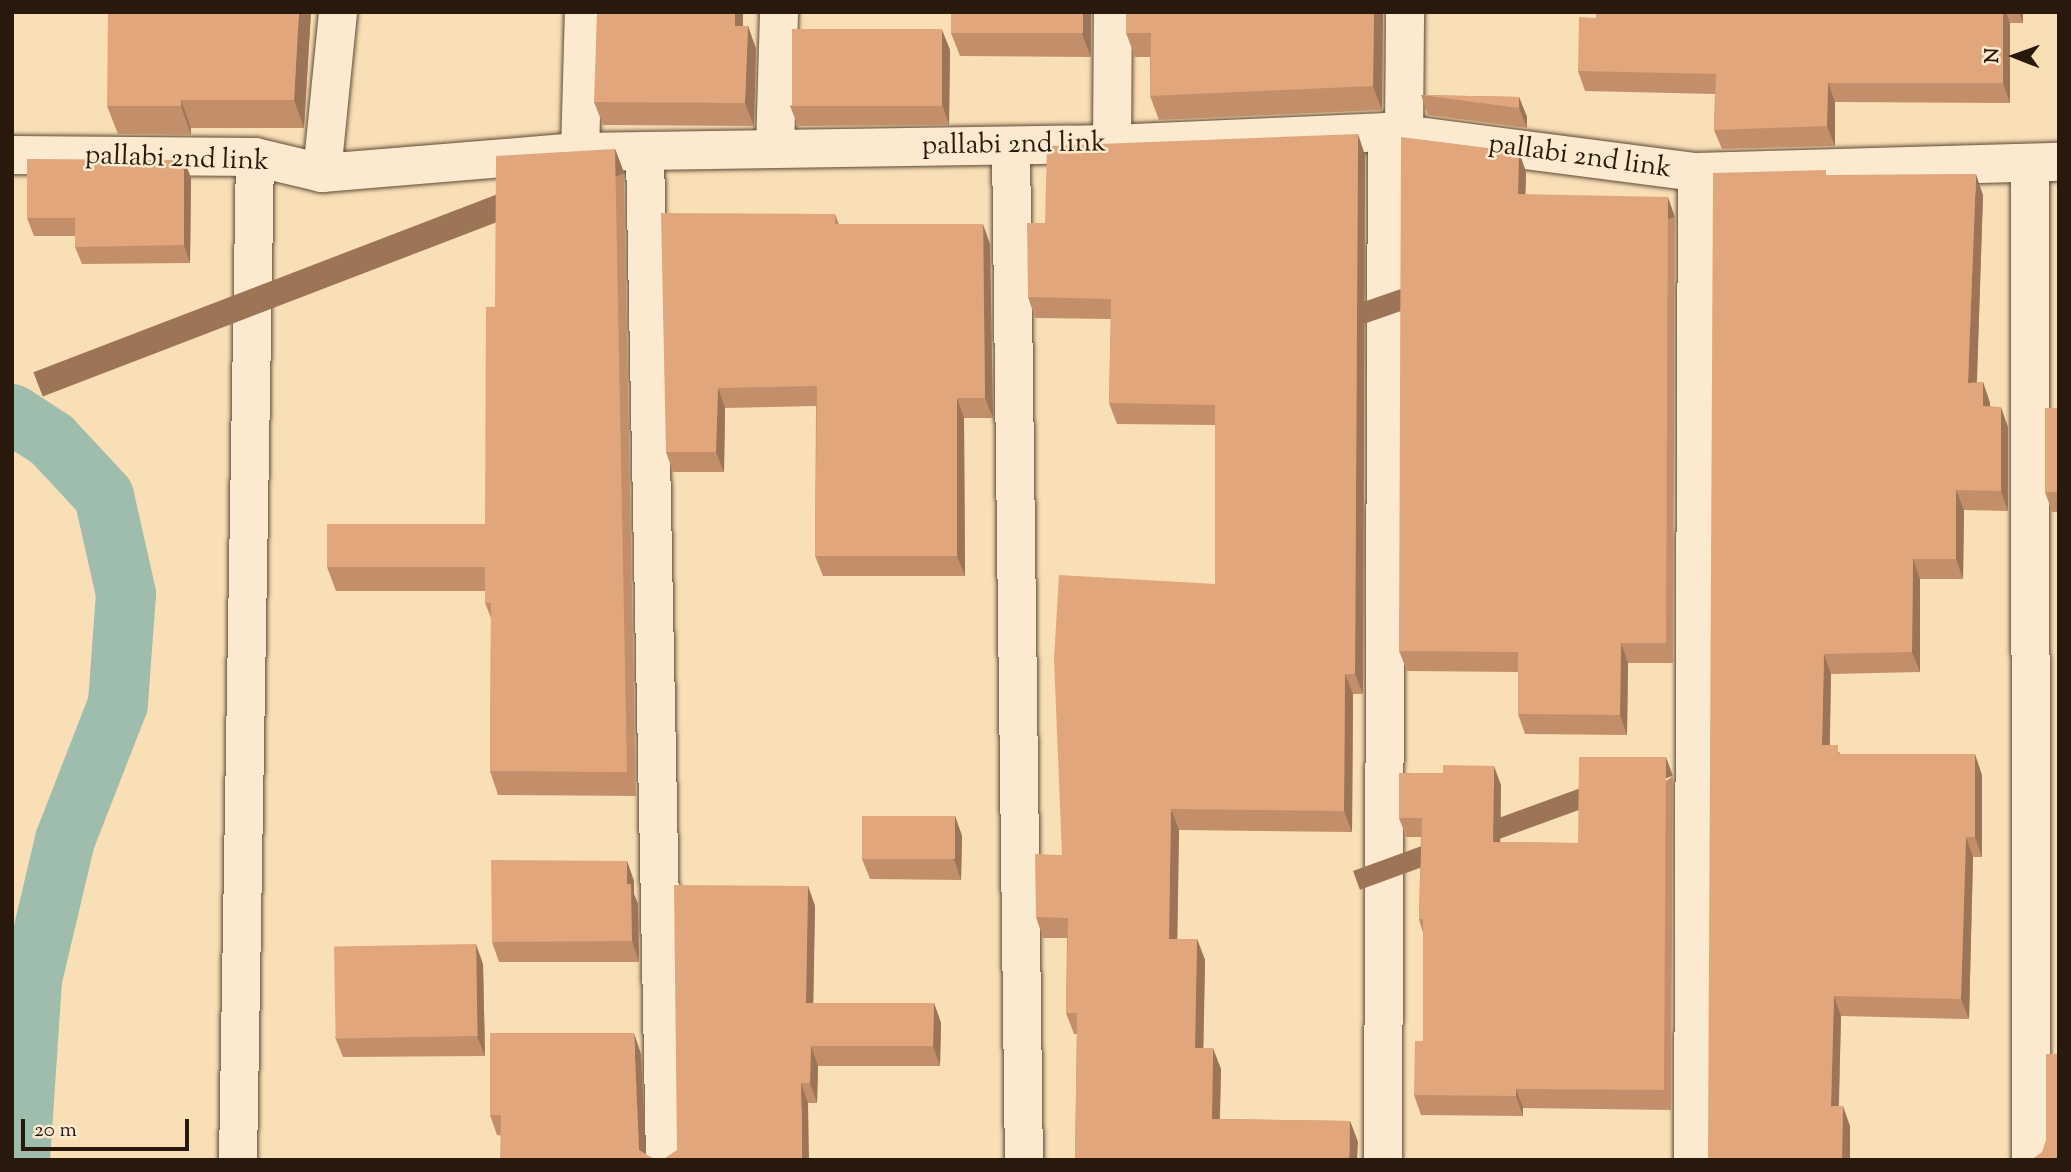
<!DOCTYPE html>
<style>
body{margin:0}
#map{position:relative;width:2071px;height:1172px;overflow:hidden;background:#f9dfb6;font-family:"Sorts Mill Goudy",serif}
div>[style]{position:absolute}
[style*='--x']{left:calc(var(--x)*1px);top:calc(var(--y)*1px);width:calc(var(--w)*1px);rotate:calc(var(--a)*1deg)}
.canal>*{height:60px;margin:-30px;padding:0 30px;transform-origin:30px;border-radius:30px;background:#9ebdac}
.roads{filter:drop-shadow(0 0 2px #5d4a36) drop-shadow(0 0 2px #5d4a36)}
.minor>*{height:38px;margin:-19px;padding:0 19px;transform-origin:19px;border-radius:19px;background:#fbead0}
.wall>*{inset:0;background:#c28f6a}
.shaded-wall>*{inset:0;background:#9e7456;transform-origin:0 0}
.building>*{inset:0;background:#e1a67b;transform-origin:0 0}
span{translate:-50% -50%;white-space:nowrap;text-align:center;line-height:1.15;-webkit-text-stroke:5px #fbead0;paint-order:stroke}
.street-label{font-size:28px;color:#29180c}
.frame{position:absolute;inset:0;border:14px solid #29180c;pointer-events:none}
.north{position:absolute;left:1980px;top:21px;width:70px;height:70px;-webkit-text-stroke:5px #fbead0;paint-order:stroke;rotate:271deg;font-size:19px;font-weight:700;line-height:28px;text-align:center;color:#29180c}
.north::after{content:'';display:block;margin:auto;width:24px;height:32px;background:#29180c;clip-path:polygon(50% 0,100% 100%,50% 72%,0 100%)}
.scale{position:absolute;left:21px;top:1119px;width:168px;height:32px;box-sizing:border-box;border:4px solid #29180c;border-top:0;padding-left:9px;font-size:21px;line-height:24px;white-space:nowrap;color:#29180c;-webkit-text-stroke:5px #fbead0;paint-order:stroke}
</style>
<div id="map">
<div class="canal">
<div style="--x:12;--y:414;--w:48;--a:33"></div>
<div style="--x:52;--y:440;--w:76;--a:47.1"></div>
<div style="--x:104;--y:496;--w:100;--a:77.3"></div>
<div style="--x:126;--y:594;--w:110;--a:94.2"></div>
<div style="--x:118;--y:704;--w:146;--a:111.3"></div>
<div style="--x:65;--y:840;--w:144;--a:103.3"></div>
<div style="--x:32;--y:980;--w:180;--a:93.8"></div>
</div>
<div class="roads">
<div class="minor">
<div style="--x:1404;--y:134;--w:122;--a:-89.5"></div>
<div style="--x:1112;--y:144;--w:132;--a:-89.6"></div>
<div style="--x:1011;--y:146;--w:1014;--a:89.27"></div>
<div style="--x:775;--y:148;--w:136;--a:-88.3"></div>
<div style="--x:580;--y:152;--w:140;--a:-88.4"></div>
<div style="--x:645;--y:154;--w:1006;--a:88.86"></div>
<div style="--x:12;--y:155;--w:243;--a:0.5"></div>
<div style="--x:255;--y:157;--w:69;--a:13.4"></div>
<div style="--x:322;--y:173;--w:259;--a:-4.7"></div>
<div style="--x:580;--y:152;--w:532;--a:-0.86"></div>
<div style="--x:1112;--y:144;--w:275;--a:-2.5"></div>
<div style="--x:1387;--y:132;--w:313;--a:7.4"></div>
<div style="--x:1697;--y:172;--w:362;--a:-1.6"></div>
<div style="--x:2030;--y:163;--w:997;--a:89.94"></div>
<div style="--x:322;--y:173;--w:162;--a:-84.3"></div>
<div style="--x:238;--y:1160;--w:1003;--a:-89.03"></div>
<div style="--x:1383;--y:1160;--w:1028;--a:-89.78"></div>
<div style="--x:1693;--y:1160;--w:988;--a:-89.77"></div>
</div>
</div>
<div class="wall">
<div style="clip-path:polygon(311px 12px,304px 128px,191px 128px,191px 135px,118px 134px,107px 106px)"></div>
<div style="clip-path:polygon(1091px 12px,1091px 57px,960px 56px,951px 33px)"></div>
<div style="clip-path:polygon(1383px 12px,1382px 110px,1159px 120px,1150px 96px,1150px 57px,1135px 57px,1126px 33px)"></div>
<div style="clip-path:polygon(1596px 12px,2023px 12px,2023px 23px,2010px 23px,2010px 103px,1835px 102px,1835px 146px,1722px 149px,1714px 130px,1715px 94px,1585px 91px,1578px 71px,1596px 18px)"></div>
<div style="clip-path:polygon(743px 26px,748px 26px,756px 49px,754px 126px,603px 125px,594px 102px)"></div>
<div style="clip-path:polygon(942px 30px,950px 50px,949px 125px,798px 126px,790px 106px)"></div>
<div style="clip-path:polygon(1421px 95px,1519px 97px,1527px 117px,1527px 128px,1428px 115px)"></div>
<div style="clip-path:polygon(615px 149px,624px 173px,636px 796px,498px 795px,490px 771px,491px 618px,485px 603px,485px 591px,336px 591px,327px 567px,485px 524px,495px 307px)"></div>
<div style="clip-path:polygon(1519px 152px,1526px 172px,1525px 194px,1675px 217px,1673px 663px,1628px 663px,1627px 735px,1525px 734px,1518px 714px,1518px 672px,1407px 671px,1399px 651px)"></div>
<div style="clip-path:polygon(1365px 155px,1363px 694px,1353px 694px,1352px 832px,1179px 830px,1177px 939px,1197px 939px,1205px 960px,1203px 1048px,1221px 1069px,1220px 1119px,1350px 1121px,1358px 1142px,1075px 1160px,1077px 1034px,1074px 1034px,1066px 1013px,1067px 938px,1043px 938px,1036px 917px,1062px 855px,1215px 584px,1215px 425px,1117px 424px,1109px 403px,1111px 319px,1035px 318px,1028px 297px,1045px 223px)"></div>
<div style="clip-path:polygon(184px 160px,191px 178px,190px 263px,82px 264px,75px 247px,75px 236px,34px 236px,27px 218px)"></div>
<div style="clip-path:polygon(1828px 175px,1983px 195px,1977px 383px,1983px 382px,1990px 403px,1990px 406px,2008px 427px,2008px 511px,1964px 510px,1963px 579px,1920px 579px,1920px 672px,1831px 674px,1830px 745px,1841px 754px,1982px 775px,1982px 857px,1973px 857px,1969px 1019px,1841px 1016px,1839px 1106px,1850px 1126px,1850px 1160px,1708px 1160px)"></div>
<div style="clip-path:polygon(835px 214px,839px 224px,990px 244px,993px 418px,964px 418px,965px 576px,823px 576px,815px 556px,816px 406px,725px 408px,724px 472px,673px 472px,666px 452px)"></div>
<div style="clip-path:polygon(2059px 408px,2059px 512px,2052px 512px,2045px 492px)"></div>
<div style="clip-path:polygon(1673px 776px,1671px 1110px,1523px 1108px,1523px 1116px,1421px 1115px,1414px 1095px,1423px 1041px,1423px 933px,1419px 919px,1421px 837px,1406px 837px,1399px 818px,1501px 785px,1500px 842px,1578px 843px)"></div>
<div style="clip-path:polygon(955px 816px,962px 836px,961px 880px,870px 879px,862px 859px)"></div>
<div style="clip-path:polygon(627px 861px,634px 881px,634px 894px,638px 904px,639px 962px,499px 962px,492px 942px)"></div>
<div style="clip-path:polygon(808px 886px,815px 906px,813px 1003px,934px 1003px,941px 1023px,940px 1066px,818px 1066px,817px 1103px,808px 1103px,677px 1150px)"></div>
<div style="clip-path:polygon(483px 964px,485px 1056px,343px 1057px,335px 1037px)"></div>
<div style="clip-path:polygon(641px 1054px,645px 1154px,497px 1135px,490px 1115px)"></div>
</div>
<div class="shaded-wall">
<div style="clip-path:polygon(299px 12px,311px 12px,304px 128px,294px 100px)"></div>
<div style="clip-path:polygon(735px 12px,743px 12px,743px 49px,735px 26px)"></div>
<div style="clip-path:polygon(1083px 12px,1091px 12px,1091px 57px,1082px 34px)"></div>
<div style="clip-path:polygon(1374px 12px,1383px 12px,1382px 110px,1373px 86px)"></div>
<div style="clip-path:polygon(2003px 12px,2006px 12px,2010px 23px,2010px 103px,2003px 83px)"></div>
<div style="clip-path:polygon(2019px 12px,2023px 12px,2023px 23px)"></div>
<div style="clip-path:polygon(748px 26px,756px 49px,754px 126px,745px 103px)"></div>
<div style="clip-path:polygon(942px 30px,950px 50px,949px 125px,942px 104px)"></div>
<div style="clip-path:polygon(1828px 83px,1835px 102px,1835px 146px,1827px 126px)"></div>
<div style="clip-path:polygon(1519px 97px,1527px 117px,1527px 128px,1519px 108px)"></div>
<div style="clip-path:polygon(181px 100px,191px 128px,191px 135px,181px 106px)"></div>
<div style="clip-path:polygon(1358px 134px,1365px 155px,1363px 694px,1355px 674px)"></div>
<div style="left:615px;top:149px;width:26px;height:623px;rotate:69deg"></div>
<div style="clip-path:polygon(1519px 152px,1526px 172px,1525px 214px,1518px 194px)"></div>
<div style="clip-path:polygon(184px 160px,191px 178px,190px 263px,184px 245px)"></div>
<div style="clip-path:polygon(1976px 174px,1983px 195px,1976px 403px,1968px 383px)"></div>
<div style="left:1668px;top:197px;width:21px;height:446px;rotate:71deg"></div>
<div style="clip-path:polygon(983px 224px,990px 244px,993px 418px,985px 398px)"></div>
<div style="clip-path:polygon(1983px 382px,1990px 403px,1990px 426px,1983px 406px)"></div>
<div style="clip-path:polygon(718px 388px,725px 408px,724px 472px,716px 452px)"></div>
<div style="clip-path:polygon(957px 398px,964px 418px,965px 576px,957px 556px)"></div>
<div style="clip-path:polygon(2001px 407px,2008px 427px,2008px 511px,2001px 491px)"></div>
<div style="clip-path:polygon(1956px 490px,1964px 510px,1963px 579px,1956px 559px)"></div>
<div style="clip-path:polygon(1913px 559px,1920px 579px,1920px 672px,1912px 652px)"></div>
<div style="clip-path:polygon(1621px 643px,1628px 663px,1627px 735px,1620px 715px)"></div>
<div style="clip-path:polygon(1824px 654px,1831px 674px,1829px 765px,1822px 745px)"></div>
<div style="clip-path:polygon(1345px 674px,1353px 694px,1352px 832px,1344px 811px)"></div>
<div style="clip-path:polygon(1975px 754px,1982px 775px,1982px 857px,1975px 837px)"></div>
<div style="left:1666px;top:757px;width:20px;height:333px;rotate:70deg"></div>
<div style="clip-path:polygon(1494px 766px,1501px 785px,1500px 861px,1493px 842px)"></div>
<div style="clip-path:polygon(1171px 809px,1179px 830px,1177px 959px,1169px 939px)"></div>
<div style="clip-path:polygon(955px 816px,962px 836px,961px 880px,954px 859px)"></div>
<div style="clip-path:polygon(1966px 837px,1973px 857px,1969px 1019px,1961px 999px)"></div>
<div style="clip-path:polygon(627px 861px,634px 881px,634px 894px,638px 904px,639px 962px,632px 941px,627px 884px)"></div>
<div style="clip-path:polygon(808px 886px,815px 906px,813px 1023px,806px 1003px)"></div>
<div style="clip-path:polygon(1197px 939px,1205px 960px,1203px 1069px,1195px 1048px)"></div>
<div style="clip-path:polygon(476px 944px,483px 964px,485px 1056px,477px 1036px)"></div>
<div style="clip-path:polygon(1834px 996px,1841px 1016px,1838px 1126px,1831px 1106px)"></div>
<div style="clip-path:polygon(934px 1003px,941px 1023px,940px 1066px,933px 1046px)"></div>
<div style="clip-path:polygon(634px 1033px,641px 1054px,646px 1160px,639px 1150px)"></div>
<div style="clip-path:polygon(811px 1046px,818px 1066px,817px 1103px,810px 1083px)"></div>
<div style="clip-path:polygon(1213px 1048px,1221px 1069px,1219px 1139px,1212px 1119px)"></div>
<div style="clip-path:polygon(801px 1083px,808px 1103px,809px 1160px,802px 1160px)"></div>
<div style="clip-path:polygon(1516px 1089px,1523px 1108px,1523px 1116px,1516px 1096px)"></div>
<div style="clip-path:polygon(1843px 1106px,1850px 1126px,1850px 1160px,1842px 1160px)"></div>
<div style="clip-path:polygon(1350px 1121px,1358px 1142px,1357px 1160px,1349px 1160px)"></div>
</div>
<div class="building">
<div style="clip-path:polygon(108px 12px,299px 12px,294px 100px,181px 100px,181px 106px,107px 106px)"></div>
<div style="clip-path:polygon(597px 12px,735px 12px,735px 26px,748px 26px,745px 103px,594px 102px)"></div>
<div style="left:951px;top:12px;width:132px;height:21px"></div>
<div style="clip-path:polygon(1126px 12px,1374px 12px,1373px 86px,1150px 96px,1151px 33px,1126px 33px)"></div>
<div style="clip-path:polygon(1596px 12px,2003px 12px,2003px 83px,1828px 83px,1827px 126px,1714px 130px,1716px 74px,1578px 71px,1579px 17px,1596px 18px)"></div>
<div style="left:792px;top:29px;width:150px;height:77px"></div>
<div style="clip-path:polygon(1421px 95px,1519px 97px,1519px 108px)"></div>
<div style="clip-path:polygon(1358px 134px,1355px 674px,1345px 674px,1344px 811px,1171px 809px,1169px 939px,1197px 939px,1195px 1048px,1213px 1048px,1212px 1119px,1350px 1121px,1349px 1160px,1075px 1160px,1077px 1013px,1066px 1013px,1068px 918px,1036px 917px,1035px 854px,1062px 855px,1054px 659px,1059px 575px,1215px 584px,1215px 405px,1109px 403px,1111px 299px,1028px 297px,1027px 223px,1045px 223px,1047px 146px)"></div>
<div style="clip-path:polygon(1401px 137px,1519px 152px,1518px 194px,1668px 197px,1666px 643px,1621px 643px,1620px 715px,1518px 714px,1518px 652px,1399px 651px)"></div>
<div style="clip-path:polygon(615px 149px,627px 772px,490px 771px,491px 603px,485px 603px,485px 567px,327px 567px,327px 524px,485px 524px,486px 307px,495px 307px,496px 156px)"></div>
<div style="clip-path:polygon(27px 159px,184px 160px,184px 245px,75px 247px,75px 218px,27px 218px)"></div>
<div style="clip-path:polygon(1826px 170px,1826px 175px,1976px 174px,1968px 383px,1983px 382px,1983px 406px,2001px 407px,2001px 491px,1956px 490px,1956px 559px,1913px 559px,1912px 652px,1824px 654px,1822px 745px,1838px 745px,1838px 754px,1975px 754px,1975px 837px,1966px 837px,1961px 999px,1834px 996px,1831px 1106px,1843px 1106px,1842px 1160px,1708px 1160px,1713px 173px)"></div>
<div style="clip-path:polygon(661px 213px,835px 214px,835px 224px,983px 224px,985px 398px,957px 398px,957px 556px,815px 556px,817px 386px,718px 388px,716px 452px,666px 452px)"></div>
<div style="left:2045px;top:408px;width:14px;height:84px"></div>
<div style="clip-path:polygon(1579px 757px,1666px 757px,1664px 1090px,1516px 1089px,1516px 1096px,1414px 1095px,1415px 1041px,1423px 1041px,1423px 919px,1419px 919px,1422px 818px,1399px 818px,1399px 773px,1443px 773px,1443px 765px,1494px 766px,1493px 842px,1578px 843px)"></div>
<div style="left:862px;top:816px;width:93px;height:43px"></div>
<div style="clip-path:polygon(491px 860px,627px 861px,627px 884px,631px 884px,632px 941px,492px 942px)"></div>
<div style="clip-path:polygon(674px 885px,808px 886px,806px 1003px,934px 1003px,933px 1046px,811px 1046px,810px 1083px,801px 1083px,802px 1160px,662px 1160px,677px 1150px)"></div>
<div style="left:476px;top:944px;width:92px;height:142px;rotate:89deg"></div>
<div style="clip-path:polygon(490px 1033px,634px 1033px,639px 1150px,656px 1160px,500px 1160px,501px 1115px,490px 1115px)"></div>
<div style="clip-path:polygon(2046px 1054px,2059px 1054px,2059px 1160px,2031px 1160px,2042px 1152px,2046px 1140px)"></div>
</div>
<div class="street-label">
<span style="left:1014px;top:145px;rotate:-1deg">pallabi 2nd link</span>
<span style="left:1580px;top:157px;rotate:8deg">pallabi 2nd link</span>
<span style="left:177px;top:159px;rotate:2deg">pallabi 2nd link</span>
</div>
<div class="frame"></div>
<div class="north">N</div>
<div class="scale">20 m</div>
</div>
